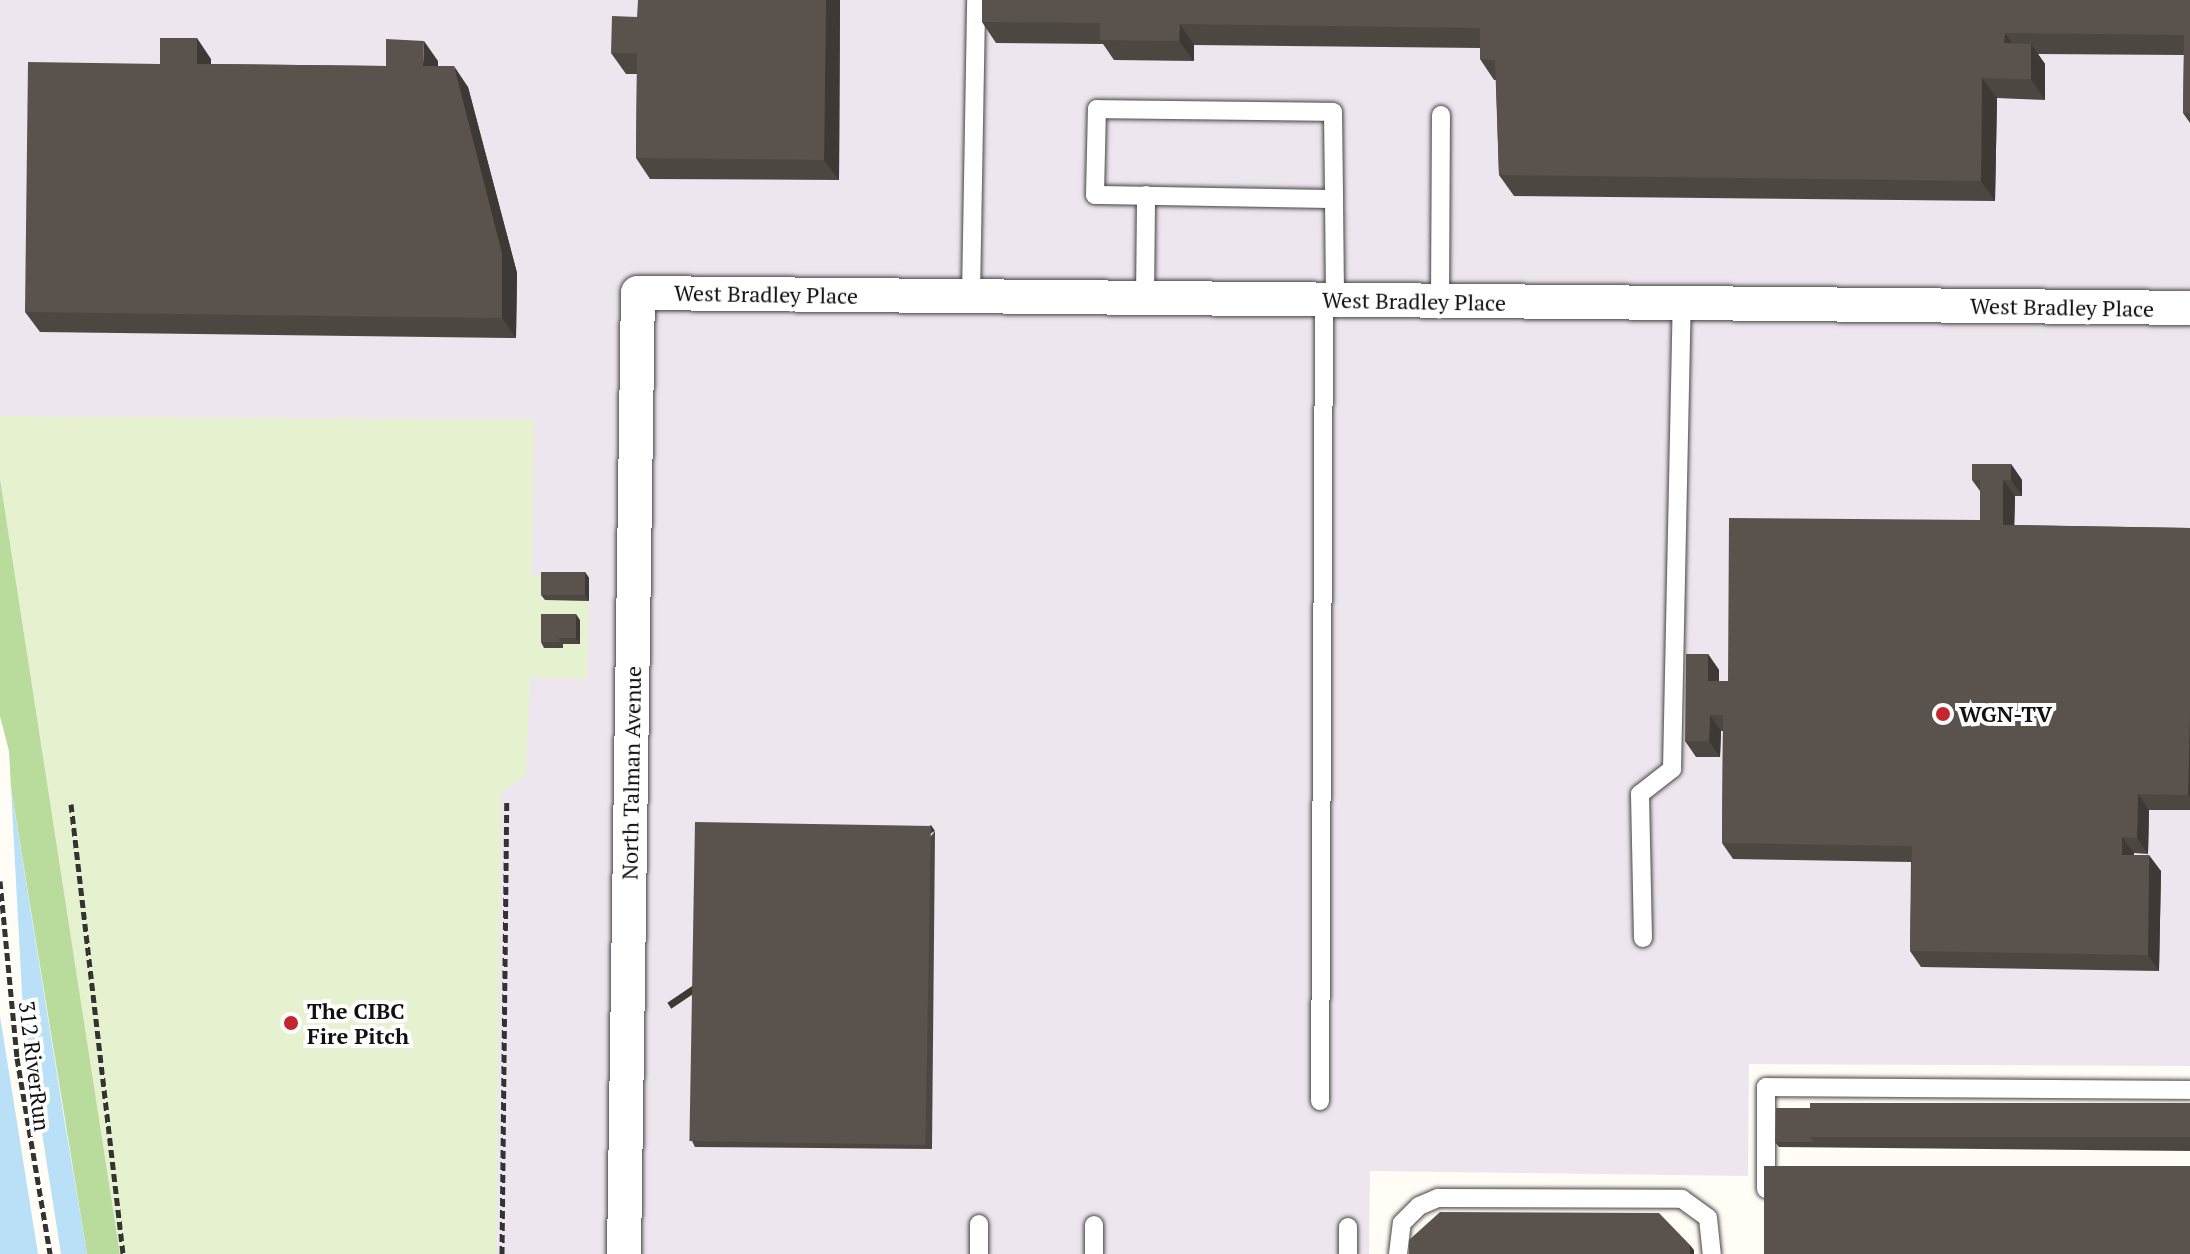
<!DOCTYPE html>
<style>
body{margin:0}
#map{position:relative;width:2190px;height:1254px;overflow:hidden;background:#fffdf5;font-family:"PT Serif",serif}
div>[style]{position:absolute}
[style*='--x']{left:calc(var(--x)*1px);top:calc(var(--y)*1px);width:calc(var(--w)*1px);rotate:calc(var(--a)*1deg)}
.industrial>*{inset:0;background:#eee6ef}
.forest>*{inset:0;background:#b9dc9c}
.pitch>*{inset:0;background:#e6f2cf}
.water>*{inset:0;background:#b9e0f7}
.pier>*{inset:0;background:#fffdf5}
.path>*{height:5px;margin-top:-2.5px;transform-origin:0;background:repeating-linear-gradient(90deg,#333 0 8px,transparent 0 12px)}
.roads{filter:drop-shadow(0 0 2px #444) drop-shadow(0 0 2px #444)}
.lane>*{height:18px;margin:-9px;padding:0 9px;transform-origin:9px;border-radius:9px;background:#fff}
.street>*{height:34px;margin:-17px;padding:0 17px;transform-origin:17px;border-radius:17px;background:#fff}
.wall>*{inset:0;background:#4d4742}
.shaded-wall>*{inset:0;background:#3f3936;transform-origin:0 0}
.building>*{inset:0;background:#5a524d;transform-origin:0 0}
.dots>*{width:22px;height:22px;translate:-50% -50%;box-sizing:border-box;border:4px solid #fff;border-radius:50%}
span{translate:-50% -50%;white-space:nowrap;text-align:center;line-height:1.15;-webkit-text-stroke:8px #fff;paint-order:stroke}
.street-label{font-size:22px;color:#111}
.poi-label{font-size:22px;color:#111;font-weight:700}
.left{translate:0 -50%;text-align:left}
</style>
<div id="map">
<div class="industrial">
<div style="clip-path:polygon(0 0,2190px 0,2190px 1066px,1749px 1064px,1748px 1176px,1370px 1171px,1369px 1254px,87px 1254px,0 720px)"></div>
</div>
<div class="forest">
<div style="clip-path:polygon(0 478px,120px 1254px,87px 1254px,0 720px)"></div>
</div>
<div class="pitch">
<div style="clip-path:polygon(0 416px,534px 420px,532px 576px,589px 578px,587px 679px,530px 678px,526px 775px,501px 793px,496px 1254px,120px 1254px,0 478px)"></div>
</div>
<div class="water">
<div style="clip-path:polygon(0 720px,64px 1118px,87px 1254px,0 1254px)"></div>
</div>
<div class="pier">
<div style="clip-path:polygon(0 716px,9px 751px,23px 1012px,61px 1254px,38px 1254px,0 1016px)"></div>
</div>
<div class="path">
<div style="--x:71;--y:804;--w:453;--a:83.4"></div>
<div style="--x:0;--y:881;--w:178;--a:84.5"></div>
<div style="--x:17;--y:1058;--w:199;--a:80.4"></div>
<div style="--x:502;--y:1254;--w:454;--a:-89.4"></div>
</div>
<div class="roads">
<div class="lane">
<div style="--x:1334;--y:199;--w:239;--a:-179"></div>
<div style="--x:1095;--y:195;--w:86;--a:-88.7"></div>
<div style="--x:1097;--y:109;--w:236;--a:0.7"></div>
<div style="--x:1333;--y:112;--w:87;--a:89.3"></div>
<div style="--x:1334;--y:199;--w:100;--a:89.4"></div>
<div style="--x:971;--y:296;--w:296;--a:-89"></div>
<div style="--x:1145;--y:298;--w:103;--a:-89.4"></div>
<div style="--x:1440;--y:301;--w:186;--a:-89.7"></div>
<div style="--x:1643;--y:938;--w:144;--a:-91.2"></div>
<div style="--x:1640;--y:794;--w:41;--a:-38"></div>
<div style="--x:1672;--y:769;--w:466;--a:-88.8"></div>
<div style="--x:1320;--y:1101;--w:801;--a:-89.71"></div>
<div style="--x:1766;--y:1189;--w:102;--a:-90"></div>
<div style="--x:1766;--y:1087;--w:424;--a:0.4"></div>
<div style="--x:1094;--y:1225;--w:29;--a:90"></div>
<div style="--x:979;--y:1254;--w:30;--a:-90"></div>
<div style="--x:1348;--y:1254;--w:27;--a:-90"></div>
<div style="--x:1398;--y:1254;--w:31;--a:-83"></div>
<div style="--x:1402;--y:1223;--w:24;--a:-45"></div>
<div style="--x:1419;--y:1206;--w:21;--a:-23"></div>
<div style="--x:1438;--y:1198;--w:244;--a:0.2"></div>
<div style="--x:1682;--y:1199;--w:32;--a:36"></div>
<div style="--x:1708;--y:1218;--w:36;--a:84"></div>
</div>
<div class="street">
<div style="--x:624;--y:1254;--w:961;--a:-89.17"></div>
<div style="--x:638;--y:293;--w:1552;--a:0.55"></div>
</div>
</div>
<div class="wall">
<div style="clip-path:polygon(840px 0,839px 180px,650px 179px,636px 158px,637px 74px,626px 74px,611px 53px,637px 17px)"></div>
<div style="clip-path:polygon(2190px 0,2190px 123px,2183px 113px,2184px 55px,2038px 54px,2045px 64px,2045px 100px,1997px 98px,1995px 201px,1514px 196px,1499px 175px,1496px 80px,1494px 80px,1480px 59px,1480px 48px,1194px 45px,1194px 61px,1114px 60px,1103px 44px,996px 43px,982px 22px)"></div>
<div style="clip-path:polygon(211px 59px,211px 64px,386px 66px,438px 61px,438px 66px,468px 87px,517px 273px,516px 338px,40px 332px,25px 312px)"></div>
<div style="clip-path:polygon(2011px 464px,2022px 480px,2022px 496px,2015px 496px,2014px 525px,2190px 528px,2190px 810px,2149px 810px,2148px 854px,2134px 853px,2134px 855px,2161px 871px,2159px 971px,1921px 967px,1910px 951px,1911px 862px,1733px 859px,1722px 843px,1723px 731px,1721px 731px,1720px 757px,1696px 757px,1685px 741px,1708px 654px,1719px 670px,1719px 681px,1728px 681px,1980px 520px,1980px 491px,1972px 480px)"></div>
<div style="clip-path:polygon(585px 572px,589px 578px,589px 601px,545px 600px,541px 595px)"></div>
<div style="clip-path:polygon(580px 620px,580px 644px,563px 644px,563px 648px,544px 648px,541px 642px)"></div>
<div style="clip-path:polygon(935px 831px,932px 1149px,695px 1147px,692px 1141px)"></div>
<div style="clip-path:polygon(2190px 1105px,2190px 1151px,1779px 1147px,1775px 1142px,1810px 1108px)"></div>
</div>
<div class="shaded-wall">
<div style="clip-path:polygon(826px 0,840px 0,839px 180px,824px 160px)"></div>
<div style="clip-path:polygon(1180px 24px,1194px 45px,1194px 61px,1179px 41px)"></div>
<div style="clip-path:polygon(2005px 33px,2019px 53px,2004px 43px)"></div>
<div style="clip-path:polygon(197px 38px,211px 59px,211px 84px,197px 64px)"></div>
<div style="clip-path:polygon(424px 41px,438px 61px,438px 87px,423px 66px)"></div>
<div style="clip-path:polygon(2031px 44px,2045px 64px,2045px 100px,2031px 79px)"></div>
<div style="clip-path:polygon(454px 66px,468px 87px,517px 273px,516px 338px,502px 318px)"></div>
<div style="clip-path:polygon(1982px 78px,1997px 98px,1995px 201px,1981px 181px)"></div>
<div style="clip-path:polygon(2011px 464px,2022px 480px,2022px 496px,2011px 480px)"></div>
<div style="clip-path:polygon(2003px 480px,2015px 496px,2014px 541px,2003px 525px)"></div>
<div style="clip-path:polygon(585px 572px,589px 578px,589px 601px,585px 595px)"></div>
<div style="clip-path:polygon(576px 614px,580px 620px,580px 644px,576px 638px)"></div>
<div style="clip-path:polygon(1708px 654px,1719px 670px,1719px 697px,1708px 681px)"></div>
<div style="clip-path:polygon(2190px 709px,2190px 797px,2188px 795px)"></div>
<div style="clip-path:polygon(1710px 715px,1721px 731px,1720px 757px,1709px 741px)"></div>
<div style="clip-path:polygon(2138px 794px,2149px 810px,2148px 854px,2137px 838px)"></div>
<div style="left:931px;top:825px;width:7px;height:318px;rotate:56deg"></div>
<div style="clip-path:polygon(2122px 837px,2134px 853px,2133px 871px,2122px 855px)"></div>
<div style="clip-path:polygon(2149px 855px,2161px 871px,2159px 971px,2148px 955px)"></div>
<div style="clip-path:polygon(1690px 1245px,1694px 1250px,1694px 1254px,1690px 1254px)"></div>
</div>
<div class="building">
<div style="clip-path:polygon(638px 0,826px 0,824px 160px,636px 158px,637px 53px,611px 53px,612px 16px,637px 17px)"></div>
<div style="clip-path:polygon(982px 0,2190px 0,2190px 113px,2183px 113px,2184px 35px,2005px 33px,2004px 43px,2031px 44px,2031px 79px,1982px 78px,1981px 181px,1499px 175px,1495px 60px,1480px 59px,1480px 28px,1180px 24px,1179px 41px,1100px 40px,1100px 23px,982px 22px)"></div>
<div style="clip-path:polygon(160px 38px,197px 38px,197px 64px,386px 66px,386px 39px,424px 41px,423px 66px,454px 66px,502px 253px,502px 318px,25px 312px,28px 62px,160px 64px)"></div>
<div style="clip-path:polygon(1972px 464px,2011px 464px,2011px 480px,2003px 480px,2003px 525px,2190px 528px,2190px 709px,2188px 795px,2138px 794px,2137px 838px,2122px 837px,2122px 855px,2149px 855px,2148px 955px,1910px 951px,1912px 846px,1722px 843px,1723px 715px,1710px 715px,1709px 741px,1685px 741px,1686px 654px,1708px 654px,1708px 681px,1728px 681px,1729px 518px,1980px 520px,1980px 480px,1972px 480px)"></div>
<div style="left:541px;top:572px;width:44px;height:23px"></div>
<div style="clip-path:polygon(541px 614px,576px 614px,576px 638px,559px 638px,559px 642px,541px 642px)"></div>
<div style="left:695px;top:822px;width:236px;height:319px;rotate:1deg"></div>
<div style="left:1810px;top:1103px;width:380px;height:34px"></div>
<div style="clip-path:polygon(1776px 1108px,1810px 1108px,1810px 1137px,1814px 1142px,1775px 1142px)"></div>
<div style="left:1764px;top:1166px;width:426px;height:88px"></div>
<div style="clip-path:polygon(1440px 1212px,1659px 1213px,1690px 1245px,1690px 1254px,1409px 1254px,1409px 1240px)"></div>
</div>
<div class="dots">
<div style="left:1943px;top:714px;background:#c4262e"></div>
<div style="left:291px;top:1023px;background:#c4262e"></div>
</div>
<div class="street-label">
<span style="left:766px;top:294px;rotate:1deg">West Bradley Place</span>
<span style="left:1414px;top:301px;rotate:1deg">West Bradley Place</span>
<span style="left:2062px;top:307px;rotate:1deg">West Bradley Place</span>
<span style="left:631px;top:773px;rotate:-89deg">North Talman Avenue</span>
<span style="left:35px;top:1066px;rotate:83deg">312 RiverRun</span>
</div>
<div class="poi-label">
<span class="left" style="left:1959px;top:714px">WGN-TV</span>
<span class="left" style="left:307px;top:1023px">The CIBC<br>Fire Pitch</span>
</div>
</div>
